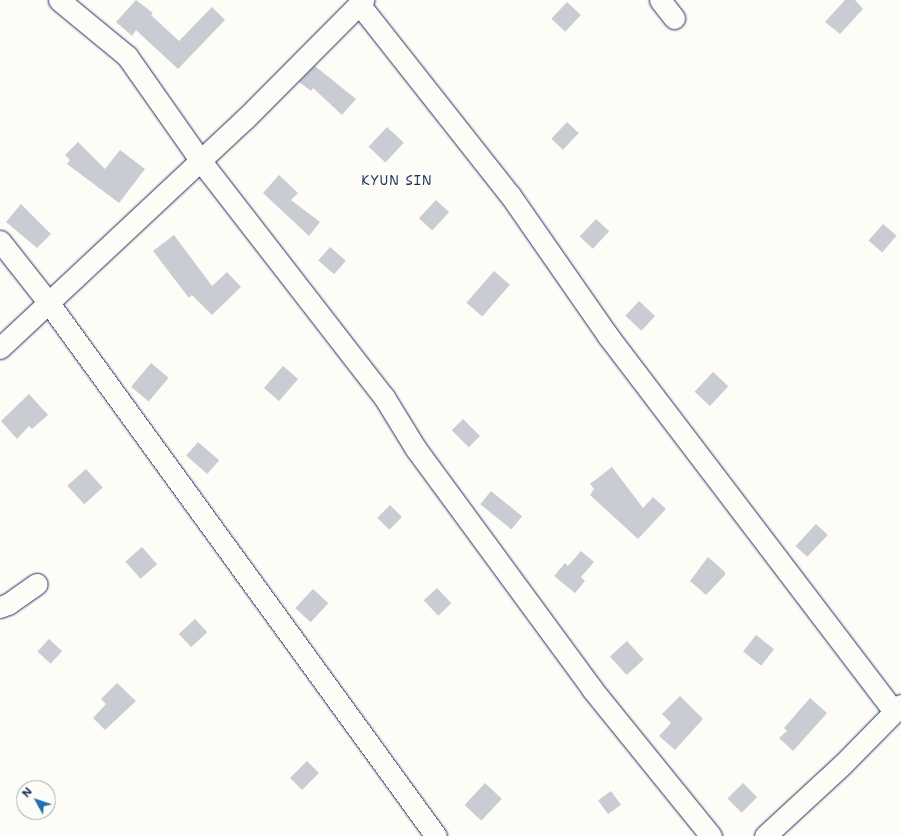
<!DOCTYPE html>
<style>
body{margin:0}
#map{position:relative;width:901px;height:836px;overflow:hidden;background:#fdfcf7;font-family:"Shantell Sans",sans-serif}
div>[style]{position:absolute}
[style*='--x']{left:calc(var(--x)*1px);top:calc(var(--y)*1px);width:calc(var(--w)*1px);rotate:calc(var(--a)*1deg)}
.building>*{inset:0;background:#c9ccd3;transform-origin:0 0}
.roads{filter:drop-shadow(0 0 1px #1b2f5e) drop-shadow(0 0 1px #1b2f5e)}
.street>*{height:21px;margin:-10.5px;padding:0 10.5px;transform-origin:10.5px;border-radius:10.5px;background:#fdfcf7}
span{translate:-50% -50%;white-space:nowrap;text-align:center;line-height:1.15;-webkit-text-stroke:3px #fdfcf7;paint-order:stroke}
.quarter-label{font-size:13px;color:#1b2f5e;letter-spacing:1px}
.north{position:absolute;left:16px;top:780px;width:40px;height:40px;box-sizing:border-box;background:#fdfcf7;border:1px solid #a3aaba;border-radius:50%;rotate:310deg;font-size:11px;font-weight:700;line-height:16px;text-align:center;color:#1b2f5e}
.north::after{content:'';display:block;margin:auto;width:14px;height:18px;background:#1f6fb2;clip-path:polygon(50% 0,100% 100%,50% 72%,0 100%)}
</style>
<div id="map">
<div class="building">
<div style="clip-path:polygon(136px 0,153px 13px,151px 15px,179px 41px,212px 7px,225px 20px,178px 69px,136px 30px,132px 36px,116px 22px)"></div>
<div style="clip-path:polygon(845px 0,855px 0,863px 9px,840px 34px,825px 22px)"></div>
<div style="left:567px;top:2px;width:19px;height:23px;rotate:43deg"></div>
<div style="clip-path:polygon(315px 66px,356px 99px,342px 115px,313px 88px,311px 91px,299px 82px)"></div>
<div style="left:567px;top:122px;width:16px;height:23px;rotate:43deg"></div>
<div style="left:387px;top:127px;width:23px;height:27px;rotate:43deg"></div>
<div style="clip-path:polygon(78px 142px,105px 169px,120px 150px,145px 169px,119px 203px,67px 164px,70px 160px,65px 155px)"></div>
<div style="clip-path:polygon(279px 175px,298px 193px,291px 200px,320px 222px,309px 236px,263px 193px)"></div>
<div style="left:436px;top:200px;width:18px;height:25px;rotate:43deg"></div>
<div style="clip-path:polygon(21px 204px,51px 234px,37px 248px,6px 222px)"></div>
<div style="left:596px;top:219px;width:18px;height:24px;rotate:43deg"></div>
<div style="left:883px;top:224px;width:18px;height:22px;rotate:41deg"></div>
<div style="clip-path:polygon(174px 235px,212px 286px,227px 272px,241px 287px,212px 315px,192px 295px,189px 298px,153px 251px)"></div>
<div style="left:330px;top:247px;width:21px;height:18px;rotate:41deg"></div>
<div style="left:494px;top:271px;width:21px;height:42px;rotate:41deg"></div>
<div style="left:639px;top:301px;width:22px;height:20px;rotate:43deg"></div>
<div style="left:151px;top:363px;width:23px;height:31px;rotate:40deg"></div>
<div style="left:283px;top:366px;width:20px;height:29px;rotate:41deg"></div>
<div style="left:713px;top:372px;width:21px;height:27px;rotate:43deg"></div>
<div style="clip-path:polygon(29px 394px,48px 415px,32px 429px,29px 426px,17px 439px,1px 421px)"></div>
<div style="left:463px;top:419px;width:24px;height:16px;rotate:45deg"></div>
<div style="left:198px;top:442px;width:28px;height:18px;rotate:41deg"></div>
<div style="clip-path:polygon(612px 467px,643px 508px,653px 497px,666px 509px,638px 539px,590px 495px,594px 489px,590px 484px)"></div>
<div style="left:86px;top:469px;width:25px;height:25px;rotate:48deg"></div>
<div style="left:491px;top:491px;width:40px;height:17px;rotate:39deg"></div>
<div style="left:390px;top:505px;width:17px;height:18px;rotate:45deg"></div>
<div style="left:816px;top:524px;width:16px;height:30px;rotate:43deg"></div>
<div style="left:142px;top:547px;width:23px;height:22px;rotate:49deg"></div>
<div style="clip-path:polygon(581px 551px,594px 562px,581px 577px,585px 581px,575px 593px,554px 576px,565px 563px,568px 566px)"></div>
<div style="clip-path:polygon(708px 557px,725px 572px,725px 575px,706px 595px,690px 581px)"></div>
<div style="left:437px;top:588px;width:21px;height:18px;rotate:47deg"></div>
<div style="left:313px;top:589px;width:21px;height:26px;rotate:43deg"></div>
<div style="left:195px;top:619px;width:18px;height:22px;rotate:47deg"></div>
<div style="left:756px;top:635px;width:23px;height:21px;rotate:38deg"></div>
<div style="left:49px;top:639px;width:18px;height:17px;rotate:43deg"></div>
<div style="left:627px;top:641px;width:25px;height:23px;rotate:48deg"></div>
<div style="clip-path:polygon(117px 683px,136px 701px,105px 730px,93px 718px,106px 704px,101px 699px)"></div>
<div style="clip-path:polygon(680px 696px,703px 719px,675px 750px,659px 736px,671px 723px,662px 714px)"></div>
<div style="clip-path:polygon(810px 698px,827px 713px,793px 751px,779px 738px,787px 731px,784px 728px)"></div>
<div style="left:307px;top:761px;width:17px;height:24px;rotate:45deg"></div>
<div style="left:485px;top:783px;width:23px;height:30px;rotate:43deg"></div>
<div style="left:743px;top:783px;width:20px;height:22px;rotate:45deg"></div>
<div style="left:611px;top:791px;width:17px;height:16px;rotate:54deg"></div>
</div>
<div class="roads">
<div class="street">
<div style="--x:59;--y:0;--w:88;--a:39.5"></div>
<div style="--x:127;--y:56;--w:127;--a:54.9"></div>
<div style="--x:200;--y:160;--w:300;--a:52.2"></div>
<div style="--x:384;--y:397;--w:61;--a:58.4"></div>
<div style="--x:416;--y:449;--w:298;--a:53.7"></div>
<div style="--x:592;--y:689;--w:189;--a:51"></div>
<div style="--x:660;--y:0;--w:23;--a:52"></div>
<div style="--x:359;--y:4;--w:243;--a:51.7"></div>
<div style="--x:510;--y:195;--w:172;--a:55.2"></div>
<div style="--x:608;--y:336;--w:472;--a:52.7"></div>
<div style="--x:0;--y:241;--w:78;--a:51.8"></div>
<div style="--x:48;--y:302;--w:660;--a:54"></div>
<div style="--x:0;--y:348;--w:335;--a:-43.1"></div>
<div style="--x:245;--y:119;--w:168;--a:-45.2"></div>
<div style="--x:0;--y:607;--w:9;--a:-21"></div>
<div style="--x:8;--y:604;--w:35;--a:-35"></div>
<div style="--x:765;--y:836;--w:105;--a:-42.7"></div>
<div style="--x:842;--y:765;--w:84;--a:-45.5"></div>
</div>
</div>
<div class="quarter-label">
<span style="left:397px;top:181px">KYUN SIN</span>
</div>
<div class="north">N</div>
</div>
